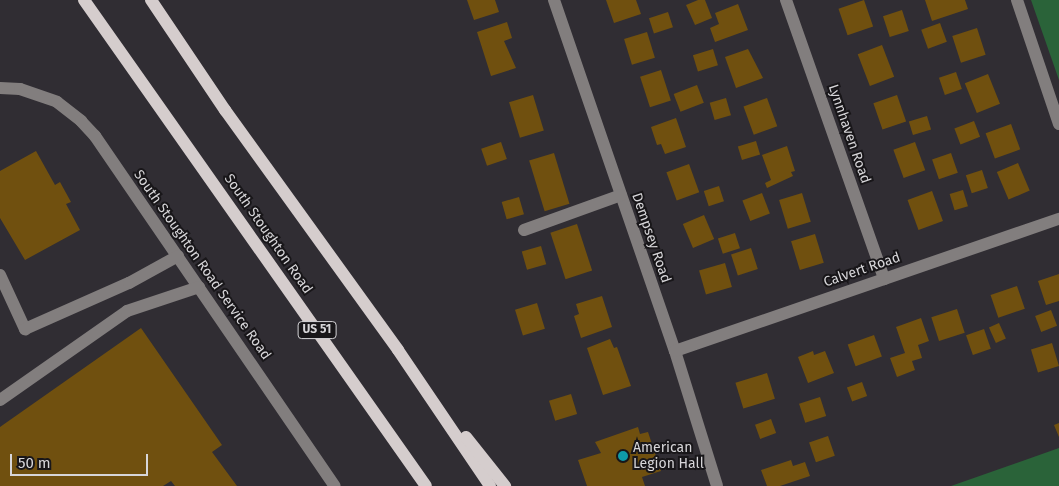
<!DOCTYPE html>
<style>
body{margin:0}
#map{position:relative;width:1059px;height:486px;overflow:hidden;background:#302d33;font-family:"Fira Sans",sans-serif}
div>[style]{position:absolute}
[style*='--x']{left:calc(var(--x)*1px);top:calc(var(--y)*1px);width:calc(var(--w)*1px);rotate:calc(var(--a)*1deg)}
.green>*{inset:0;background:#2a6339}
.building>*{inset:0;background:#70500f;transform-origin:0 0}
.minor>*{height:12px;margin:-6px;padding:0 6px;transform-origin:6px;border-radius:6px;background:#827e7e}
.major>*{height:12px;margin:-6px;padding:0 6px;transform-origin:6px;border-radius:6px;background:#d5cdcd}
.dots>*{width:14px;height:14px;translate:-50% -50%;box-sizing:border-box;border:2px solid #181619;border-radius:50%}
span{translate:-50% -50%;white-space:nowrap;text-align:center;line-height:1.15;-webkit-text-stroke:4px #181619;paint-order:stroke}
.shield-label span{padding:1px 4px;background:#181619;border:1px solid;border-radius:4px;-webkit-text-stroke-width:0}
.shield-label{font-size:12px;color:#d7d6d9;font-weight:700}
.street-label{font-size:14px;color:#d7d6d9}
.poi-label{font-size:14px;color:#d7d6d9}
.left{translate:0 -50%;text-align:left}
.scale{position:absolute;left:10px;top:454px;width:138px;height:22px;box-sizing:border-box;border:2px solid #d7d6d9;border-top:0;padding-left:6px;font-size:15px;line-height:18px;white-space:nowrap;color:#d7d6d9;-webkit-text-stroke:4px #181619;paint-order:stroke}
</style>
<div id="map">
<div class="green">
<div style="clip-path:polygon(1031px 0,1059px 0,1059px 80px)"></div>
<div style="clip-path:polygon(1059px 448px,1059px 486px,951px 486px)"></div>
</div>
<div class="building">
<div style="clip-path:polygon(467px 0,495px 0,499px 12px,474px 20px)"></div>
<div style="clip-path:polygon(606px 0,636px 0,641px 14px,614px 23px)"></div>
<div style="clip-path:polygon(698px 0,705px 0,712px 18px,695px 25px,686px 5px)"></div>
<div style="left:864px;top:0;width:28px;height:27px;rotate:71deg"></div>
<div style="clip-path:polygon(925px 0,965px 0,968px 9px,932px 21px)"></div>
<div style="clip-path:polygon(738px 4px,748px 30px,715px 42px,710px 28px,719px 24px,715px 13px)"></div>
<div style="left:902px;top:10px;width:22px;height:20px;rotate:72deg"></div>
<div style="left:668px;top:12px;width:16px;height:20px;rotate:72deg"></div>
<div style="clip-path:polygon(507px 22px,512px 38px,504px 41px,516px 68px,491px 76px,477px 32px)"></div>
<div style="left:940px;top:23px;width:20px;height:20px;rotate:70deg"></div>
<div style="left:977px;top:28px;width:28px;height:26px;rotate:72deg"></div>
<div style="left:647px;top:32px;width:27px;height:24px;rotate:73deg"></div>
<div style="left:882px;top:45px;width:34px;height:26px;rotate:69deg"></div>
<div style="left:713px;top:49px;width:17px;height:21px;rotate:73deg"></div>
<div style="clip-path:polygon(748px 49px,763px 78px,736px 88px,725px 57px)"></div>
<div style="left:661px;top:70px;width:32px;height:22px;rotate:72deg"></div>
<div style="left:956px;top:72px;width:18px;height:18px;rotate:71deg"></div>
<div style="left:988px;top:74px;width:32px;height:25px;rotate:68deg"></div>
<div style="left:697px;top:85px;width:19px;height:25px;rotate:69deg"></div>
<div style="left:533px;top:95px;width:37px;height:25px;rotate:73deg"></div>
<div style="left:897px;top:95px;width:28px;height:25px;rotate:71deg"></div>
<div style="left:726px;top:98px;width:18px;height:17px;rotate:74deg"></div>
<div style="left:767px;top:98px;width:30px;height:25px;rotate:70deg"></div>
<div style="left:927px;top:116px;width:14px;height:19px;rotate:73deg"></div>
<div style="clip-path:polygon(676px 118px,686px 147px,665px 154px,661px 144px,657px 145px,651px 127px)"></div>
<div style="left:974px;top:121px;width:17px;height:21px;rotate:69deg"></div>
<div style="left:1011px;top:124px;width:27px;height:27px;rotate:70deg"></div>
<div style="left:756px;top:141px;width:14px;height:19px;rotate:73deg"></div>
<div style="left:501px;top:142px;width:18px;height:21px;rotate:71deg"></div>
<div style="left:915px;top:142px;width:30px;height:23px;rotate:70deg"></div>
<div style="clip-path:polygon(787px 146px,795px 171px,791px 172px,793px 176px,767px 188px,765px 183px,771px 180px,762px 155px)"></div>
<div style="clip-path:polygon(36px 151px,55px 185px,60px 182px,71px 202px,66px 204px,80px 230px,25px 260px,0 218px,0 171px)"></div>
<div style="left:554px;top:153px;width:53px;height:26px;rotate:73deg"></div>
<div style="left:951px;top:153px;width:21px;height:20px;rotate:71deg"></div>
<div style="left:1018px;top:163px;width:30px;height:23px;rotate:67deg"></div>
<div style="left:689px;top:164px;width:30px;height:24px;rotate:70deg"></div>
<div style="left:982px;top:170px;width:19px;height:17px;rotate:72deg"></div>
<div style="left:719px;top:186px;width:16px;height:16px;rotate:72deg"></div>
<div style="left:963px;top:190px;width:17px;height:14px;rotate:73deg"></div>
<div style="left:932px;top:191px;width:32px;height:26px;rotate:70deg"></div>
<div style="left:762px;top:193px;width:22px;height:21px;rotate:69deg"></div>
<div style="left:802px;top:193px;width:30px;height:24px;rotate:73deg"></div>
<div style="left:519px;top:197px;width:18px;height:18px;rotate:74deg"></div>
<div style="left:704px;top:215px;width:26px;height:23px;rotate:67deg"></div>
<div style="left:577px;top:224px;width:49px;height:28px;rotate:72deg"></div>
<div style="left:735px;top:233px;width:16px;height:18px;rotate:72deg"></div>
<div style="left:815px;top:234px;width:30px;height:25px;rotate:73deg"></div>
<div style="left:541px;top:246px;width:19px;height:20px;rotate:74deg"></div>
<div style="left:751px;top:248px;width:22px;height:21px;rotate:72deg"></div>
<div style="left:725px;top:263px;width:25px;height:27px;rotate:74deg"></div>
<div style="clip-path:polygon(1059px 274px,1059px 301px,1046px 305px,1038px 281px)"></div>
<div style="left:1017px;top:286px;width:24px;height:28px;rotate:71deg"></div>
<div style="clip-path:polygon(602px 296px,612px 327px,581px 338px,574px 316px,579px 314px,576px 304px)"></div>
<div style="left:537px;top:303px;width:27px;height:23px;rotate:73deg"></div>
<div style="left:957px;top:309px;width:25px;height:27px;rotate:72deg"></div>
<div style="left:1051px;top:310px;width:17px;height:17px;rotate:69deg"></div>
<div style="clip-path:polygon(921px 318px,929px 341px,918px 345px,922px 358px,912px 361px,915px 370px,897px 377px,890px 358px,905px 353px,896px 327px)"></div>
<div style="left:999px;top:323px;width:17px;height:11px;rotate:66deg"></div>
<div style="clip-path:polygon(141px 328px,222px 445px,212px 452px,237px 486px,175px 486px,171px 481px,163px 486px,0 486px,0 427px)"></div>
<div style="left:984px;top:329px;width:21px;height:19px;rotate:71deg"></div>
<div style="left:874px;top:335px;width:23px;height:28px;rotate:70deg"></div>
<div style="clip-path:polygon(610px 339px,614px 348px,617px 347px,631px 386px,603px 395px,587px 348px)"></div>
<div style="left:1052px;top:343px;width:24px;height:22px;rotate:73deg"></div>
<div style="clip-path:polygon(813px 351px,814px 355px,825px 351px,834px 373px,808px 383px,798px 357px)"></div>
<div style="left:767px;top:373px;width:27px;height:33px;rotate:73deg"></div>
<div style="left:862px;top:382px;width:15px;height:16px;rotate:70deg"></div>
<div style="left:571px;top:394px;width:21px;height:23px;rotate:73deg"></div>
<div style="left:820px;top:397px;width:20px;height:22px;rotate:72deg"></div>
<div style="left:771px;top:419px;width:15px;height:17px;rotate:70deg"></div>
<div style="clip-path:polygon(1059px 423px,1059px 437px,1054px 425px)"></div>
<div style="clip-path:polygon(638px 427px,640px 434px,648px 432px,661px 471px,642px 477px,645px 486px,587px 486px,578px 460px,601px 453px,595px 442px)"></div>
<div style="left:828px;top:436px;width:21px;height:20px;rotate:71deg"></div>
<div style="clip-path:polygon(791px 460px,793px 466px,805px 462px,810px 476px,780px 486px,767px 486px,761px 470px)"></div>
</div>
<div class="minor">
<div style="--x:554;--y:0;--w:371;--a:71"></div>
<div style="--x:675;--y:351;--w:141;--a:72.7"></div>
<div style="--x:786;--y:0;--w:296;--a:70.6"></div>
<div style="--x:1017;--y:0;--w:131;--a:71.3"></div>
<div style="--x:0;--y:88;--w:20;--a:3"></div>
<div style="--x:20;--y:89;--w:39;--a:19"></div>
<div style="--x:57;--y:102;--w:31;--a:38"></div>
<div style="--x:81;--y:121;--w:21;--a:47"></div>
<div style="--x:95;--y:136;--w:424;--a:55.6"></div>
<div style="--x:524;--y:230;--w:103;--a:-19.8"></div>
<div style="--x:0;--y:275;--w:60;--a:65.2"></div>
<div style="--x:25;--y:329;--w:114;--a:-23.9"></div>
<div style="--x:129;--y:283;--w:56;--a:-28.9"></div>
<div style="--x:675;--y:351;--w:406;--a:-19"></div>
<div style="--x:0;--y:400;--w:155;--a:-35"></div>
<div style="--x:127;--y:311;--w:76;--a:-18.4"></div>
</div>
<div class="major">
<div style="--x:84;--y:0;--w:594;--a:54.87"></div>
<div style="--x:151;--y:0;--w:133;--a:56.1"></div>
<div style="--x:225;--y:110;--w:296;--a:54.2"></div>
<div style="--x:398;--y:350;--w:164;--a:55.9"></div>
<div style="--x:466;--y:437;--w:63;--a:51.5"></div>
</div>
<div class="dots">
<div style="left:623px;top:456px;background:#0f9aa8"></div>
</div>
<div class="shield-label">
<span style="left:317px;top:330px">US 51</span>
</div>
<div class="street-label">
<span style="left:849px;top:134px;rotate:71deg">Lynnhaven Road</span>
<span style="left:268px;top:234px;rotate:55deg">South Stoughton Road</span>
<span style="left:651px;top:238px;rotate:71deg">Dempsey Road</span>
<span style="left:202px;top:265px;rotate:55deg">South Stoughton Road Service Road</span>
<span style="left:862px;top:270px;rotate:-19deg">Calvert Road</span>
</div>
<div class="poi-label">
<span class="left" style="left:633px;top:456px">American<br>Legion Hall</span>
</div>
<div class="scale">50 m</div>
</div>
